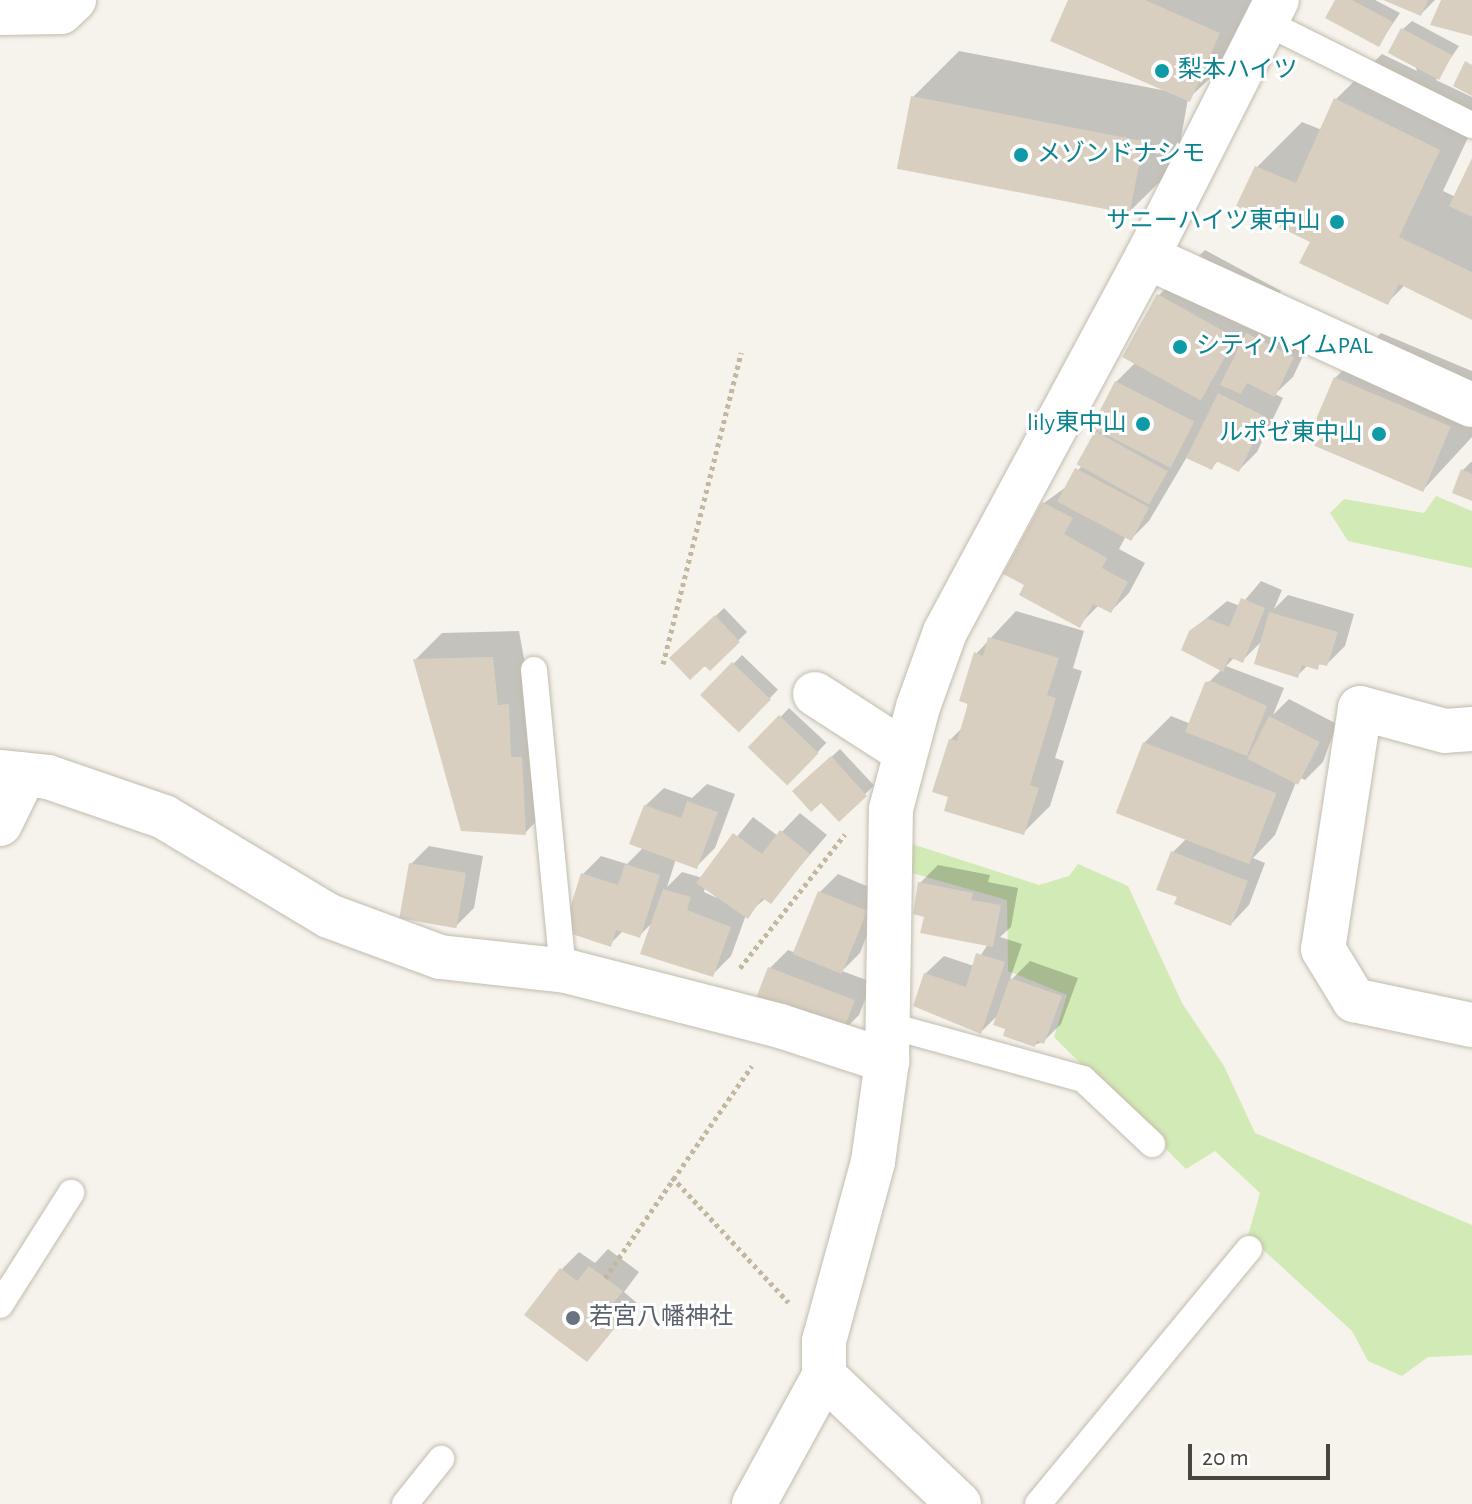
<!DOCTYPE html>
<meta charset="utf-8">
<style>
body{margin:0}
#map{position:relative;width:1472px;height:1504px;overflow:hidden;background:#f6f3ec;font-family:"Alegreya Sans","Noto Sans JP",sans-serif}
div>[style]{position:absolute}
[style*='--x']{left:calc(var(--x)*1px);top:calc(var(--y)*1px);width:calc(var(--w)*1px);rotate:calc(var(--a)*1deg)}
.green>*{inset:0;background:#d2eab5}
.shadow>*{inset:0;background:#0003;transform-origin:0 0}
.building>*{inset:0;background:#d8cfc1;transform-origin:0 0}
.path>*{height:5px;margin-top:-2.5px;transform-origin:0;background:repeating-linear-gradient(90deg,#c4b79f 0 4px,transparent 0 8px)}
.roads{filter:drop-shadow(0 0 2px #c2bbae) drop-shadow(0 0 2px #c2bbae)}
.lane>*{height:26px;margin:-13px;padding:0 13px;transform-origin:13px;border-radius:13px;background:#fff}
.street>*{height:44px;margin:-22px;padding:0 22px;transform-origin:22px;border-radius:22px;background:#fff}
.dots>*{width:22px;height:22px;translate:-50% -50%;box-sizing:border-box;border:4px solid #fff;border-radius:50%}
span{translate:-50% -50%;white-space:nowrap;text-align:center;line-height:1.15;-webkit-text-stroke:6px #fff;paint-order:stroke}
.culture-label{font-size:24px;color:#0d838f}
.left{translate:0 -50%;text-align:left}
.right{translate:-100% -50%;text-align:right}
.worship-label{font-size:24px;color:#5b616d}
.scale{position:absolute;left:1188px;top:1444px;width:142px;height:36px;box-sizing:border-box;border:4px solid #4b4439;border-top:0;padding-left:10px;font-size:24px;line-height:28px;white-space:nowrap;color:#4b4439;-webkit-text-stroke:6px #fff;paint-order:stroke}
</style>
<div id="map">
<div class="green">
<div style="clip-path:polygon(1436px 496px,1472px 511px,1472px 568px,1348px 541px,1330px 513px,1344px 499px,1424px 513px)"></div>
<div style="clip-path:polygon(912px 844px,1039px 885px,1069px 876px,1078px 864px,1128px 886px,1182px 1003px,1224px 1066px,1255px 1133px,1472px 1225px,1472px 1355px,1428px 1357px,1402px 1376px,1368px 1361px,1352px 1331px,1248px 1236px,1260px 1193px,1215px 1151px,1186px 1169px,1054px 1037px,1067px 995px,1008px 971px,1007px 900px,912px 873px)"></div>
</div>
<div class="shadow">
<div style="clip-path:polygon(1070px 0,1259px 0,1236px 54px,1188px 99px,1176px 166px,1130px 211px,913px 97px,959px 51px,1167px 91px)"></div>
<div style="clip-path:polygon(1337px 0,1375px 0,1400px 13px,1379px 44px)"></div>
<div style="clip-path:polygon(1388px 0,1435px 0,1421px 14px)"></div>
<div style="clip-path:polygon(1412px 21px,1459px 46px,1436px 80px,1472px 97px,1472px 129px,1443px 191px,1456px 197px,1472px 163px,1472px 318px,1405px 285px,1388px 302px,1312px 241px,1257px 167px,1302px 122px,1322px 130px,1336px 99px,1382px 54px,1417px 71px,1403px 29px)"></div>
<div style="clip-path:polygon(1205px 250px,1281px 291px,1266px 317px,1311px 339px,1293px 377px,1275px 394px,1283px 398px,1257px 452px,1239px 470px,1219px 460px,1211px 468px,1197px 440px,1149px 521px,1131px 539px,1126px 536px,1119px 549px,1145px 563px,1129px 593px,1111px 611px,1099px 605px,1079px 625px,1027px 584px,1044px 503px,1066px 487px,1082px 465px,1116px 382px,1136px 362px,1159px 295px)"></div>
<div style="clip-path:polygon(1381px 333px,1472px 371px,1472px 437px,1424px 489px,1335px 378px)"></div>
<div style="clip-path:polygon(1471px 462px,1472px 462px,1472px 499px,1463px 470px)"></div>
<div style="clip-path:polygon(evenodd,1261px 581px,1282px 590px,1274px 609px,1288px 595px,1354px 614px,1345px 646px,1327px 664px,1308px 665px,1298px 675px,1262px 641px,1242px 661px,1235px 657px,1226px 666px,1284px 688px,1273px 715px,1289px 699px,1337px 724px,1323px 762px,1305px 780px,1298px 777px,1275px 835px,1253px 858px,1265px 863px,1249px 905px,1231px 924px,1179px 895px,1173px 852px,1187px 838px,1144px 743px,1171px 716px,1191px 724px,1207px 684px,1222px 669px,1190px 632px,1227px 601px,1240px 606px,1261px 581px,1262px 738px,1258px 750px,1253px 748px,1262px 738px)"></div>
<div style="clip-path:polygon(724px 608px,747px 632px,710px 668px,672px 658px)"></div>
<div style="clip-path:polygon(1016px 611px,1084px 631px,1073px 668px,1082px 671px,1055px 758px,1064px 761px,1050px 806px,1023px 833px,950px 796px,950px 740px,964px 726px,976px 654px)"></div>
<div style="clip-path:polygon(519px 631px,551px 806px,525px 833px,416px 659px,442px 633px)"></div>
<div style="left:742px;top:655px;width:50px;height:56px;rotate:44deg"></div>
<div style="left:789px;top:708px;width:51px;height:54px;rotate:43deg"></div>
<div style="left:840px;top:749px;width:50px;height:50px;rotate:47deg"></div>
<div style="clip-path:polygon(evenodd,707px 784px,735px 794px,715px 848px,697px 866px,676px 859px,667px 887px,682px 872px,703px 878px,753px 817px,778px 836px,800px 813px,827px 835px,770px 901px,766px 898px,746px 915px,731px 956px,713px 974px,653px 922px,640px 935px,624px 930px,610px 944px,583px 874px,601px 856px,627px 864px,644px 847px,645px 806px,664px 788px,692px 798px,707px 784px,705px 887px,717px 898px,704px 892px,705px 887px)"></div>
<div style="clip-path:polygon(429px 846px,483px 856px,474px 908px,456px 926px,411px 864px)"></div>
<div style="clip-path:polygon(938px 865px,990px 875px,988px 882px,1018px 888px,1011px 927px,1000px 937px,1022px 944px,1009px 982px,1030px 961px,1078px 978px,1061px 1024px,1043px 1042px,1034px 1045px,1008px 1028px,1000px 1013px,981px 1032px,925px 974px,944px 956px,974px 966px,988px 944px,926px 915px,920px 883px)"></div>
<div style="clip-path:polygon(838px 874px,883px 893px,860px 953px,842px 971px,872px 982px,859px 1015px,841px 1033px,770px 968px,788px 950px,796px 953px,820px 892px)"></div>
<div style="clip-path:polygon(608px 1249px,639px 1272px,624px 1292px,637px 1303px,587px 1359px,561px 1270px,579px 1252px,595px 1263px)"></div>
</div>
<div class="building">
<div style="clip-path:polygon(1068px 0,1145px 0,1220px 33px,1190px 102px,1050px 41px)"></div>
<div style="clip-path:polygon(1335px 0,1352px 0,1393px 22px,1379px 47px,1325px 18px)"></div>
<div style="clip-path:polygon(1383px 0,1428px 0,1421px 16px)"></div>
<div style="clip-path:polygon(1441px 0,1472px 0,1472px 36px,1430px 25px)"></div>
<div style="left:1401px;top:28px;width:58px;height:28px;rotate:28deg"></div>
<div style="clip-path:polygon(1465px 61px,1472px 65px,1472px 96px,1453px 86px)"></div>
<div style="left:911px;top:96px;width:237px;height:74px;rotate:11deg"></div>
<div style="clip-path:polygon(1334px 98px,1440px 150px,1399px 237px,1472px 272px,1472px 320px,1399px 284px,1388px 305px,1299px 263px,1310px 242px,1236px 206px,1255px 166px,1296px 183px)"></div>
<div style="clip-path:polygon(1472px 158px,1472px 217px,1449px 206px)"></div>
<div style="left:1157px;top:294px;width:90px;height:72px;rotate:29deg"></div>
<div style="clip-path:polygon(1246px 333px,1294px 357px,1275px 397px,1247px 383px,1241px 394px,1220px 385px)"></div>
<div style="left:1334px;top:377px;width:127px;height:71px;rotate:23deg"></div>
<div style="left:1115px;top:381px;width:89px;height:52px;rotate:27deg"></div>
<div style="clip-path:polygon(1218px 393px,1266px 417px,1239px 472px,1216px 461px,1212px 470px,1186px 458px)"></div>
<div style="left:1095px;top:431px;width:83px;height:38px;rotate:29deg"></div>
<div style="left:1075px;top:468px;width:84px;height:38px;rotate:28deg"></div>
<div style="clip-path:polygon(1461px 469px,1472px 474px,1472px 501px,1452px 493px)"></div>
<div style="clip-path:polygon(1042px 502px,1073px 518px,1064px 534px,1107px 558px,1102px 568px,1128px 582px,1111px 613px,1093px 604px,1080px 628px,1019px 595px,1024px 585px,1003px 574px)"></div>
<div style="clip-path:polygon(1241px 598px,1265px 608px,1243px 663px,1229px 657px,1223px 672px,1181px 650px,1189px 631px,1207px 618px,1229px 627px)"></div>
<div style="clip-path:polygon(1269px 612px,1338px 632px,1327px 666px,1319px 664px,1318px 670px,1302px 665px,1298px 678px,1254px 664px)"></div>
<div style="clip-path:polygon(715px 615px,740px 642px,710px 671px,705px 666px,690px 680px,669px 658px)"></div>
<div style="clip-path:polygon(988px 637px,1059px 658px,1047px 695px,1056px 698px,1030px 785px,1039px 788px,1024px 835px,944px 811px,948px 797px,932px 792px,949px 739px,957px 741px,968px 704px,959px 701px,974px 652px,983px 656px)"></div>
<div style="clip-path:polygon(493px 657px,498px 705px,509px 704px,511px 757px,522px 757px,526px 835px,461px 831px,413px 659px)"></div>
<div style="left:732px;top:662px;width:54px;height:46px;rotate:44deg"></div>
<div style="clip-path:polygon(1211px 681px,1267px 706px,1247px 756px,1185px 732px,1205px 682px)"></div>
<div style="left:779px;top:715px;width:55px;height:45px;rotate:44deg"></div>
<div style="left:1269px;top:716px;width:57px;height:48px;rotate:27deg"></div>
<div style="left:1143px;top:742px;width:143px;height:76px;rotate:21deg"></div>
<div style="clip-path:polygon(831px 756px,867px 796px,839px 822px,821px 803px,811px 812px,792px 791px)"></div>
<div style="clip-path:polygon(687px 801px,718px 812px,697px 869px,629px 844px,644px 805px,681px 818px)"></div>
<div style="clip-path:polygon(780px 830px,810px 854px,771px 904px,762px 898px,748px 919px,696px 883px,733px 833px,762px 854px)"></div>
<div style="clip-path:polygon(1171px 851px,1248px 881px,1231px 926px,1174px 904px,1177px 897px,1156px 890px)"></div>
<div style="left:409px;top:863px;width:58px;height:56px;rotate:10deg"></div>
<div style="clip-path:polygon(625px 864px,660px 875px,640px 938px,616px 930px,611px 947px,563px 931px,581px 873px,618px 885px)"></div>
<div style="clip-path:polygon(918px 882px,973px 893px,971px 900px,1001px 905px,993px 947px,920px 933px,924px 917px,913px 914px)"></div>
<div style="clip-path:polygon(663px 889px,691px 897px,687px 910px,731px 927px,713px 977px,640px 954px)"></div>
<div style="left:818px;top:891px;width:53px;height:68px;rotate:22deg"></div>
<div style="clip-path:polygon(976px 953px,1005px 962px,981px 1034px,913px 1006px,924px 973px,966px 987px)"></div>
<div style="left:768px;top:967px;width:93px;height:36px;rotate:21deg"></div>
<div style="clip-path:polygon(1010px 978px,1062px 996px,1044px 1044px,1037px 1041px,1035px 1047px,1003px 1036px,1005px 1029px,993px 1025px)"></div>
<div style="clip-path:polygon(589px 1266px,623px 1291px,607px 1311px,620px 1322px,587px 1362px,524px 1315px,560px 1268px,577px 1281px)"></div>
</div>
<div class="path">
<div style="--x:663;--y:664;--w:321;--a:-75.9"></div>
<div style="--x:740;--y:968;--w:170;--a:-51.9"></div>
<div style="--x:672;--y:1177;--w:171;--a:47.1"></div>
<div style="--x:605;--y:1278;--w:258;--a:-55.3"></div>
</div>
<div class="roads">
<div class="lane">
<div style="--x:1265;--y:22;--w:231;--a:26.5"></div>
<div style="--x:534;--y:670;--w:302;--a:84.5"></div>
<div style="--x:887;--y:1025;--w:203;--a:15.4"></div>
<div style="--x:1083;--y:1079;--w:95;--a:43.3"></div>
<div style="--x:0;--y:1305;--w:133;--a:-57.6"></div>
<div style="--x:405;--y:1504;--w:58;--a:-51.3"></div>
<div style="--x:1038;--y:1504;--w:331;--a:-50.4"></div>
</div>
<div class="street">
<div style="--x:0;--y:13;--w:61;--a:-0.9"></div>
<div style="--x:61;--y:12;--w:18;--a:-43"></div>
<div style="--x:1147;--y:257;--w:357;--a:24.5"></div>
<div style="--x:815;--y:694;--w:107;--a:32.8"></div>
<div style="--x:1472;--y:729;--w:27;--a:176"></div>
<div style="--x:1445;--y:731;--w:88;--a:-164.9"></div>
<div style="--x:1360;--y:708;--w:244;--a:98.7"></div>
<div style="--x:1323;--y:949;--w:60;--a:58.7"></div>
<div style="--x:1354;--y:1000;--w:121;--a:12"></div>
<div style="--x:0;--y:772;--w:48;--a:5.9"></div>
<div style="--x:48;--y:777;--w:123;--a:19"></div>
<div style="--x:164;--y:817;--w:192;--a:31"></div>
<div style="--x:329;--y:916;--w:118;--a:20.3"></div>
<div style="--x:440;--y:957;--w:127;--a:6.3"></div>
<div style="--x:566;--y:971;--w:221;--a:14.4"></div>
<div style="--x:780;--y:1026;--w:113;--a:18.1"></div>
<div style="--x:0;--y:824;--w:55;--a:-63.9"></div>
<div style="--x:824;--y:1376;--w:186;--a:43.5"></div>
<div style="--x:754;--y:1504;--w:146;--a:-61.3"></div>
<div style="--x:824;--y:1376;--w:35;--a:-90"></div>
<div style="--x:824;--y:1341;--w:186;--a:-74.7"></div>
<div style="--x:873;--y:1162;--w:102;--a:-82.1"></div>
<div style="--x:887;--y:1061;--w:252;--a:-89.1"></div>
<div style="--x:891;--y:809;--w:106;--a:-75.2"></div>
<div style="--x:918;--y:707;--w:80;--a:-70.2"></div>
<div style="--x:945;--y:632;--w:426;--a:-61.7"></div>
<div style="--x:1147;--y:257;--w:288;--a:-63.2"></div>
</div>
</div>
<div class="dots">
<div style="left:1162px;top:71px;background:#0f9aa8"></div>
<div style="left:1021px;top:155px;background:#0f9aa8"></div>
<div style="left:1337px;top:222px;background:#0f9aa8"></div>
<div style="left:1180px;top:347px;background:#0f9aa8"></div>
<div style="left:1143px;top:424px;background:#0f9aa8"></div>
<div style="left:1379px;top:434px;background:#0f9aa8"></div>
<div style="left:573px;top:1318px;background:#6b7280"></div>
</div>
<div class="culture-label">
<span class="left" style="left:1178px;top:71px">梨本ハイツ</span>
<span class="left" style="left:1037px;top:155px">メゾンドナシモ</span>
<span class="right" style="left:1321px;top:222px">サニーハイツ東中山</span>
<span class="left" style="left:1196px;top:347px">シティハイムPAL</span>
<span class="right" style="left:1127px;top:424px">lily東中山</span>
<span class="right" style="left:1363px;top:434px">ルポゼ東中山</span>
</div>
<div class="worship-label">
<span class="left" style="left:589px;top:1318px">若宮八幡神社</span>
</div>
<div class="scale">20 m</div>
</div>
